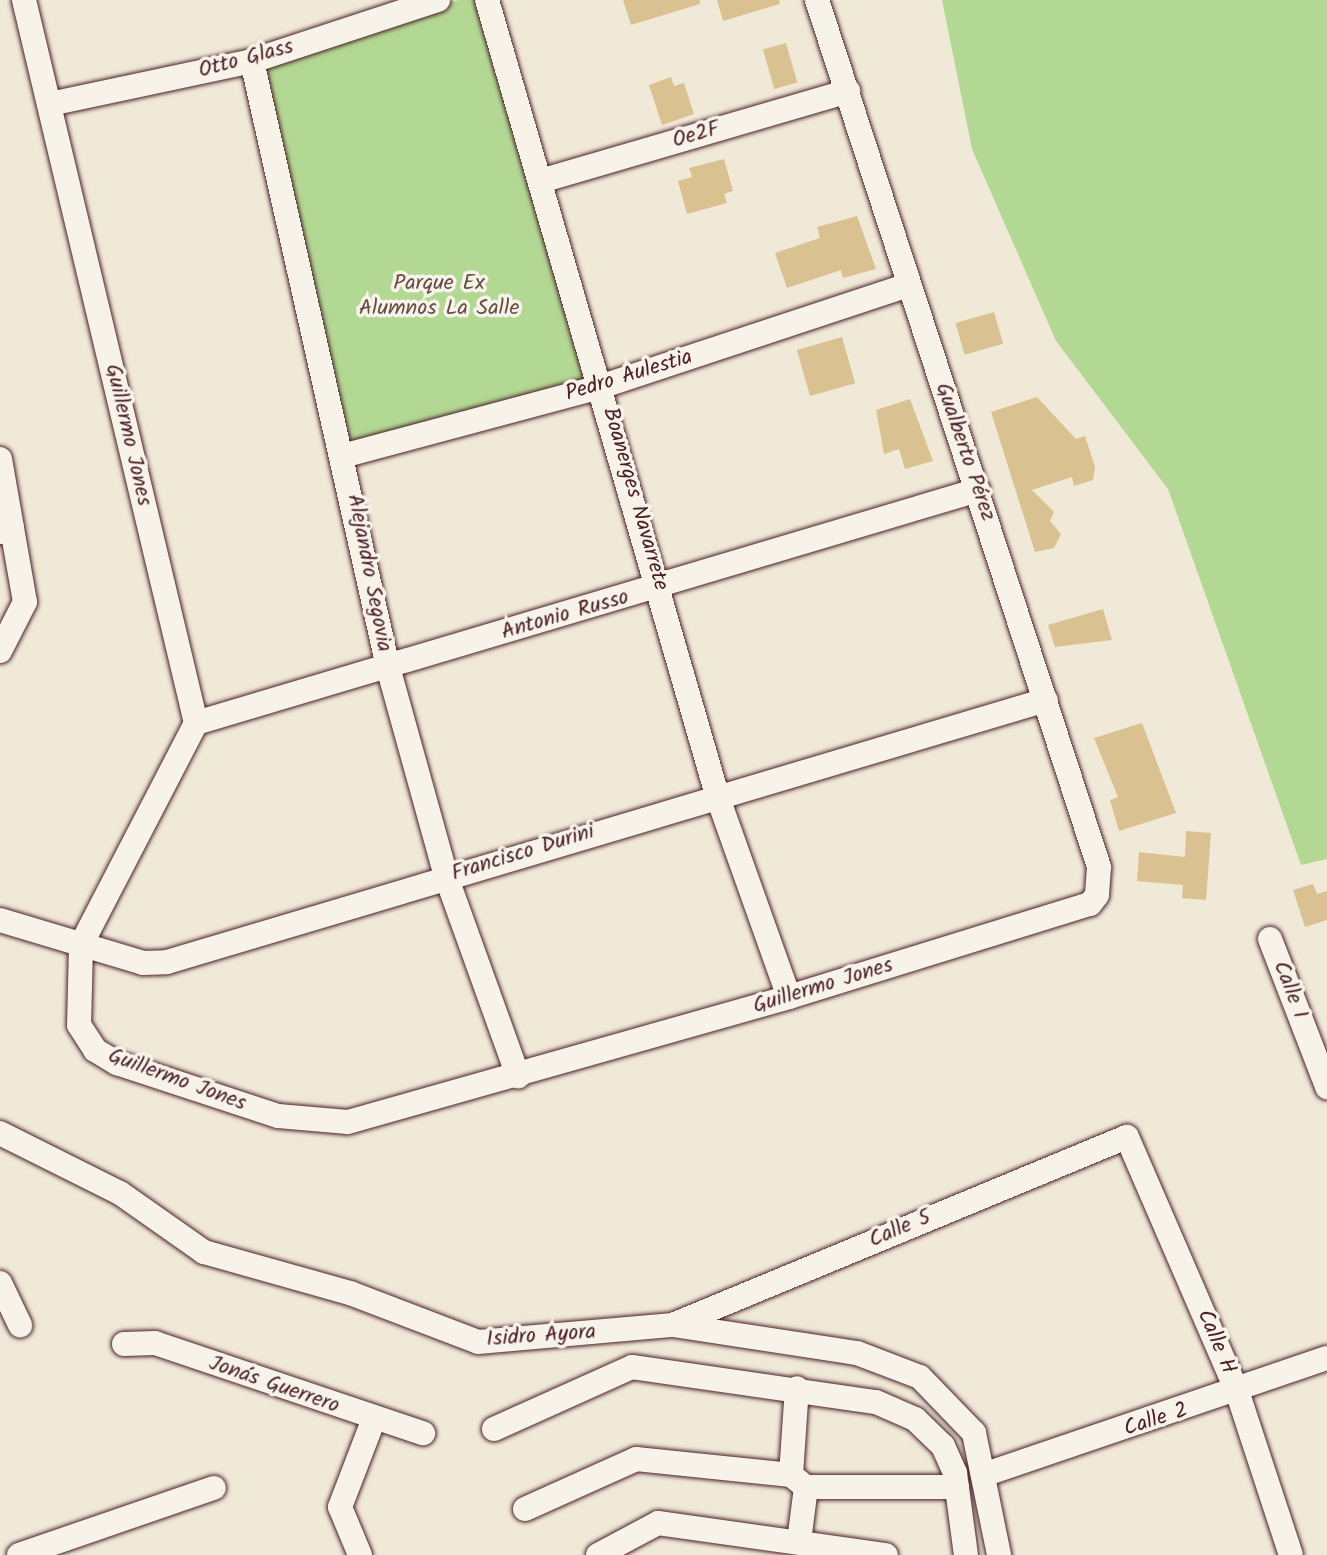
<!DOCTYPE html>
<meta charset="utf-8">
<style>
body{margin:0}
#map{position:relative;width:1327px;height:1555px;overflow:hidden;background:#f1e9d7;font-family:Kalam,sans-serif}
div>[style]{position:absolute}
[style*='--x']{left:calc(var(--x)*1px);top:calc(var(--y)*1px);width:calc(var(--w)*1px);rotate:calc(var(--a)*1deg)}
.green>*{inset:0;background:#b3d893}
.building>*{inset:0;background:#dac191;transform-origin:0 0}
.roads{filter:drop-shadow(0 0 2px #4a1f2b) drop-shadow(0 0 2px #4a1f2b)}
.minor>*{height:24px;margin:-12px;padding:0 12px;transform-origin:12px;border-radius:12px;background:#f7f3e8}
span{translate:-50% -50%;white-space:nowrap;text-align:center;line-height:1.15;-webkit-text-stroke:7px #f7f3e8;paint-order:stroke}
.street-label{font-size:22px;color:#4a1f2b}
.park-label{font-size:22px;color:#644d45}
</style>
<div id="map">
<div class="green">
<div style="clip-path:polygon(459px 0,476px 0,603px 386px,346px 455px,252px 61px)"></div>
<div style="clip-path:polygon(942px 0,1327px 0,1327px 859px,1301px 865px,1168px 489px,1056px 341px,972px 149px)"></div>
</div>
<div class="building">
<div style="clip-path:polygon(623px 0,700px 0,700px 4px,631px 25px)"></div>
<div style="clip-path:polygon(717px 0,779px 0,780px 4px,723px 21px)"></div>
<div style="left:786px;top:43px;width:41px;height:24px;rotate:74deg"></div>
<div style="clip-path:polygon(671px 77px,674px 86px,684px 83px,694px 114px,662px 125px,649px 85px)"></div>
<div style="clip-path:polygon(724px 159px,733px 191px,724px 194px,727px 203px,687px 214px,678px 181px,692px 177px,689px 168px)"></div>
<div style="clip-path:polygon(857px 216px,876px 269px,843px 278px,841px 270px,787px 288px,775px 253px,820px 238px,817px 227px)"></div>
<div style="left:994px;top:312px;width:33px;height:40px;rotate:74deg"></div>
<div style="left:842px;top:337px;width:48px;height:47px;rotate:74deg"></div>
<div style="clip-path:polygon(1037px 397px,1076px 439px,1085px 436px,1095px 467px,1093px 480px,1074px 486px,1072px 477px,1032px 490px,1054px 512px,1050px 521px,1061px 534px,1054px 548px,1035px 552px,991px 412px)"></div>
<div style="clip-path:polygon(910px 399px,933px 461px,905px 469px,899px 449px,884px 454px,876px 410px)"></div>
<div style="clip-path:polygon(1103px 609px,1112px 640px,1055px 647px,1048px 625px)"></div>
<div style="clip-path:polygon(1142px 723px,1176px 813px,1119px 831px,1110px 800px,1118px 797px,1094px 738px)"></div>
<div style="clip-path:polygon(1186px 831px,1211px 833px,1206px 900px,1182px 898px,1183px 885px,1137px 881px,1139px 852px,1185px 857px)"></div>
<div style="clip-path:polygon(1313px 884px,1317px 894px,1327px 891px,1327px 920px,1305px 927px,1293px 890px)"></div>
</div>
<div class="roads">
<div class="minor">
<div style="--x:24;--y:0;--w:743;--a:76.62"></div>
<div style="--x:196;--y:723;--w:250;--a:117.4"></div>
<div style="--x:81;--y:945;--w:80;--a:91.4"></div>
<div style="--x:79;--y:1025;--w:30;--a:57"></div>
<div style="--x:95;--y:1050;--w:26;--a:31"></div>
<div style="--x:117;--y:1063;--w:169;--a:18.2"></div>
<div style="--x:278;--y:1116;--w:70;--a:4.9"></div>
<div style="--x:348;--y:1122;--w:458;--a:-15.8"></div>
<div style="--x:789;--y:997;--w:315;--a:-17.2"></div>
<div style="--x:1090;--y:904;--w:11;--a:-52"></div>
<div style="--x:1097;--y:895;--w:28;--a:-86"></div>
<div style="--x:1099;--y:867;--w:912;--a:-108.02"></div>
<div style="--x:487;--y:0;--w:828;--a:73.86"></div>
<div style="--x:717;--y:795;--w:214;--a:70.4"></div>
<div style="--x:252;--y:61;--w:621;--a:77.35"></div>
<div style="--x:388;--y:667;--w:217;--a:74.5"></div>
<div style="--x:446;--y:876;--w:213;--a:70.2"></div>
<div style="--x:50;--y:104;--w:207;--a:-12"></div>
<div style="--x:252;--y:61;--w:196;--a:-18.2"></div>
<div style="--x:544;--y:180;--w:317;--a:-16.3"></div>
<div style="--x:346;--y:455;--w:266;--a:-15"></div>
<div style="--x:603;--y:386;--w:322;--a:-18.3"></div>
<div style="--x:0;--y:459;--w:70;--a:80.1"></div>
<div style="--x:12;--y:528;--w:13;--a:162"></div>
<div style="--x:0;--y:651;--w:55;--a:-63"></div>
<div style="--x:25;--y:602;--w:75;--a:-100"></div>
<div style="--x:196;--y:723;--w:816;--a:-16.59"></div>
<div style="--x:0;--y:920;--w:149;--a:16.7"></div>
<div style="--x:143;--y:963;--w:24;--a:-2"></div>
<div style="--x:167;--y:962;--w:917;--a:-16.6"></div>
<div style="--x:1270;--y:939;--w:159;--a:68.9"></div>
<div style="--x:0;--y:1133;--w:134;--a:26.6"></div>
<div style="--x:120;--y:1193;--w:103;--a:35.1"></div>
<div style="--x:204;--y:1252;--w:152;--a:15.7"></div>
<div style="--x:350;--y:1293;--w:137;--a:20.9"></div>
<div style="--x:478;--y:1342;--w:196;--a:-5"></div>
<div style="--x:673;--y:1325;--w:186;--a:8.7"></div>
<div style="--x:857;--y:1353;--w:67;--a:20.9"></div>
<div style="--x:920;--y:1377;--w:78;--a:46"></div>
<div style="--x:974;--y:1433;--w:125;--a:78.4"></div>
<div style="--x:0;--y:1283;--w:47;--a:64.5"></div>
<div style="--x:675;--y:1324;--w:489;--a:-22.5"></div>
<div style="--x:1127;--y:1137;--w:280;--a:66.6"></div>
<div style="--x:1238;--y:1394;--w:169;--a:71.8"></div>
<div style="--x:124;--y:1344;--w:31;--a:-2"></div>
<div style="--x:155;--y:1343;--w:283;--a:18.6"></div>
<div style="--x:494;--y:1429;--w:151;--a:-24.2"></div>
<div style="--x:632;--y:1367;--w:246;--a:8.2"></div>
<div style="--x:876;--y:1402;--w:43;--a:23.6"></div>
<div style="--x:915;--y:1419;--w:39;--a:44"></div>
<div style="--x:943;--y:1446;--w:30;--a:66"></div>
<div style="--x:955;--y:1473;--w:83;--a:82.4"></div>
<div style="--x:791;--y:1475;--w:87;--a:-86.1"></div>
<div style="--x:983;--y:1475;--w:363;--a:-18.8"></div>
<div style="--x:806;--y:1487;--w:151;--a:0"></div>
<div style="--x:525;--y:1509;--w:122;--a:-24.2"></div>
<div style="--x:636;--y:1459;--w:156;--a:5.9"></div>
<div style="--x:791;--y:1475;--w:19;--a:39"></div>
<div style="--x:806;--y:1487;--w:55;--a:97.3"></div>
<div style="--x:19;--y:1555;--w:206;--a:-19"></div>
<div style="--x:360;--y:1555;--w:52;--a:-112.6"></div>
<div style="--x:340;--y:1507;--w:92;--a:-69"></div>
<div style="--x:598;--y:1555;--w:68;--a:-28.1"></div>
<div style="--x:658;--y:1523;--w:230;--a:8"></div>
</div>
</div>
<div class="street-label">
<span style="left:246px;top:59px;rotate:-15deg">Otto Glass</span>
<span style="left:696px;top:135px;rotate:-16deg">Oe2F</span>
<span style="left:629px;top:376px;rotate:-17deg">Pedro Aulestia</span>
<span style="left:128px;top:435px;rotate:77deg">Guillermo Jones</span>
<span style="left:965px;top:452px;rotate:71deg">Gualberto Pérez</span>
<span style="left:635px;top:499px;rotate:74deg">Boanerges Navarrete</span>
<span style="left:369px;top:573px;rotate:79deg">Alejandro Segovia</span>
<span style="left:565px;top:615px;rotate:-16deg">Antonio Russo</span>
<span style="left:523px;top:853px;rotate:-17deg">Francisco Durini</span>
<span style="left:823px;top:986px;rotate:-17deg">Guillermo Jones</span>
<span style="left:1290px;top:990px;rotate:69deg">Calle I</span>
<span style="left:177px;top:1080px;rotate:20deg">Guillermo Jones</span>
<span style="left:900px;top:1229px;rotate:-23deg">Calle 5</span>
<span style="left:541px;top:1336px;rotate:-4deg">Isidro Ayora</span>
<span style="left:1216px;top:1342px;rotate:67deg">Calle H</span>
<span style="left:274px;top:1385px;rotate:19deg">Jonás Guerrero</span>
<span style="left:1156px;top:1420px;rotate:-18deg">Calle 2</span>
</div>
<div class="park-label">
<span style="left:439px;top:296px">Parque Ex<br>Alumnos La Salle</span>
</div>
</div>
